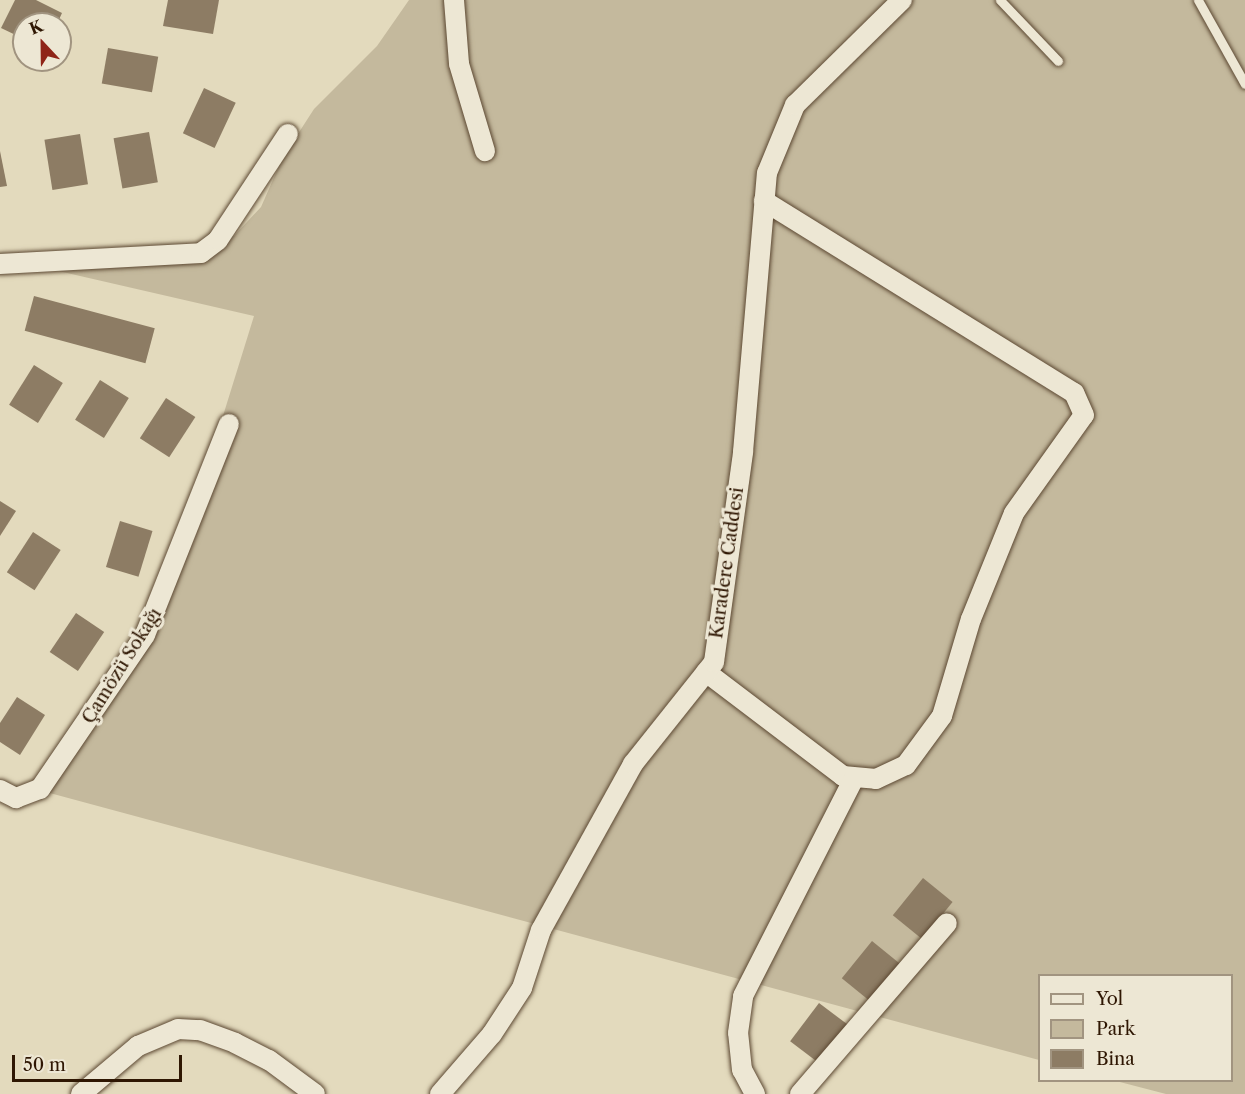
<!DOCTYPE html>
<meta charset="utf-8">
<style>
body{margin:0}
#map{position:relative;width:1245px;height:1094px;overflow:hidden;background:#e3dabd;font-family:"Libre Caslon Text",serif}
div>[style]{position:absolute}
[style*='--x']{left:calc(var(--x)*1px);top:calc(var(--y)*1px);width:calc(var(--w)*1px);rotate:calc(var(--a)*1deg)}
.green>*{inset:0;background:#c4b99d}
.building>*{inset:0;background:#8d7c64;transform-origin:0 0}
.roads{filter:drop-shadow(0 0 2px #5c4832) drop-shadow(0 0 2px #5c4832)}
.service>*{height:9px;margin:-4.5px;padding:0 4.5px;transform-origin:4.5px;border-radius:4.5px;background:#ede7d4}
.minor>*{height:20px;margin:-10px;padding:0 10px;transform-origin:10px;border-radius:10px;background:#ede7d4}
span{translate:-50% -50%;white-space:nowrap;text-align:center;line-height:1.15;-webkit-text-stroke:6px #ede7d4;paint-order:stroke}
.street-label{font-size:18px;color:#2f1703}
.legend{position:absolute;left:1038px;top:974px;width:195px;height:108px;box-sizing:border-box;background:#ede7d4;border:2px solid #a19480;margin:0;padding:8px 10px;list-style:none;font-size:18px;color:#2f1703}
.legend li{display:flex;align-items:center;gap:12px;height:30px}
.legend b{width:30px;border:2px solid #a19480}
.north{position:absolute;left:12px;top:12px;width:60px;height:60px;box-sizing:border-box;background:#ede7d4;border:2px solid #a19480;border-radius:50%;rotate:338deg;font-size:16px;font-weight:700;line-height:24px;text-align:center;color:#2f1703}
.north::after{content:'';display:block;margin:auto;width:21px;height:27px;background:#8f2418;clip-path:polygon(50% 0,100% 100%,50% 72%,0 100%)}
.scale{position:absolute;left:12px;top:1055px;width:170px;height:27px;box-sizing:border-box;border:3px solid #2f1703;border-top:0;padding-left:8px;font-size:18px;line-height:21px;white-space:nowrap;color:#2f1703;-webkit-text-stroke:4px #ede7d4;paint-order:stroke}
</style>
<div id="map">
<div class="green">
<div style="clip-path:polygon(409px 0,1245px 0,1245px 1094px,1166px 1094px,1116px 1081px,1232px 1080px,1232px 976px,1040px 976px,1039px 1060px,46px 792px,154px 638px,254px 316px,54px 270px,234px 236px,261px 207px,283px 157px,314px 109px,377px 46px)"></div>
</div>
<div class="building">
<div style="clip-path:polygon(15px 0,36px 0,62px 13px,57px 24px,24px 24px,24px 39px,1px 28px)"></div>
<div style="clip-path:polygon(168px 0,219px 0,213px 34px,163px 26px)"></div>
<div style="left:108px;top:48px;width:51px;height:36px;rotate:10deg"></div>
<div style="left:204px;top:88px;width:35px;height:50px;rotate:25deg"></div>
<div style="left:149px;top:132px;width:51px;height:36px;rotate:80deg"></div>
<div style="left:80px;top:134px;width:51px;height:36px;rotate:81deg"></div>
<div style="clip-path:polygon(0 151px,7px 186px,0 187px)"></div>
<div style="left:34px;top:296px;width:125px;height:36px;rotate:15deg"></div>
<div style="left:34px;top:365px;width:34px;height:47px;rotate:32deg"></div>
<div style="left:100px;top:380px;width:34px;height:47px;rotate:32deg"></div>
<div style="left:166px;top:398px;width:35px;height:48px;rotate:33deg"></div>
<div style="clip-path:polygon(0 501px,16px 511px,0 536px)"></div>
<div style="left:120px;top:521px;width:34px;height:48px;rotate:17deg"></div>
<div style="left:33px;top:532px;width:33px;height:48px;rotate:33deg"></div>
<div style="left:76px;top:613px;width:34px;height:47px;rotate:34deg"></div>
<div style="clip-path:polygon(17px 697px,45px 715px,20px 755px,0 742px,0 723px)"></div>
<div style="left:923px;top:878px;width:38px;height:48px;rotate:39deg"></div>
<div style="left:872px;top:941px;width:38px;height:48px;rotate:39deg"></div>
<div style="left:819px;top:1003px;width:38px;height:48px;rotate:37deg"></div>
</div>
<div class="roads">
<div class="service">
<div style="--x:1000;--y:0;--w:84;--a:46.4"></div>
<div style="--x:1198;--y:0;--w:96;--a:60.8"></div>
</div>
<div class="minor">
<div style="--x:454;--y:0;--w:64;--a:85.5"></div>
<div style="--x:459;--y:64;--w:91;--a:73.4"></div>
<div style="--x:0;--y:264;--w:201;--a:-3.1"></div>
<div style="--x:201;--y:253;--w:21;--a:-37"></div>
<div style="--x:218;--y:240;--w:127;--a:-56.6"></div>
<div style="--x:706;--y:672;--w:172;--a:37.2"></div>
<div style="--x:843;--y:776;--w:33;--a:5"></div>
<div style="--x:876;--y:779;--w:33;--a:-25"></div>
<div style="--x:906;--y:765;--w:61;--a:-53.7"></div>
<div style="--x:942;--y:716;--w:101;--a:-73.4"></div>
<div style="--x:971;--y:619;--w:114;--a:-67.9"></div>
<div style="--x:1014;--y:513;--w:120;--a:-54.5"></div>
<div style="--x:1084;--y:415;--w:24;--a:-114"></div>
<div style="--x:1074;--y:393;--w:365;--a:-148.2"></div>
<div style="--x:0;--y:790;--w:18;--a:27"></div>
<div style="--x:16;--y:798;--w:26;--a:-21"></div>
<div style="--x:40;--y:789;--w:186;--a:-55.7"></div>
<div style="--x:145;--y:635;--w:227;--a:-68.3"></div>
<div style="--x:81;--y:1094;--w:75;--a:-40.1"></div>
<div style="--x:138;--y:1046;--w:43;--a:-23"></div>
<div style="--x:178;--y:1029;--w:22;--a:3"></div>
<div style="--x:200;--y:1030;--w:37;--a:20"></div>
<div style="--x:235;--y:1043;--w:38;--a:27"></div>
<div style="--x:269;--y:1060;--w:57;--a:36.5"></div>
<div style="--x:440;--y:1094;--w:79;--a:-49.1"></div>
<div style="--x:492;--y:1034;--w:55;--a:-56.9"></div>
<div style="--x:522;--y:988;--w:61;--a:-71.9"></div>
<div style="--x:541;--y:930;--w:190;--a:-61"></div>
<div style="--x:633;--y:764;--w:130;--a:-51.5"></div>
<div style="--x:714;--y:662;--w:212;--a:-82.1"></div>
<div style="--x:743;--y:452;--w:280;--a:-85.1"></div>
<div style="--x:767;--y:173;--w:74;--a:-67.6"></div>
<div style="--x:795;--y:105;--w:150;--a:-44.5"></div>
<div style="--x:755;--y:1094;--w:27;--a:-118"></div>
<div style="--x:742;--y:1070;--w:37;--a:-96"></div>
<div style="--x:738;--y:1033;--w:37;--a:-82"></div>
<div style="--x:743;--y:996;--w:245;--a:-63"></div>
<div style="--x:800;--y:1094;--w:225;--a:-49.3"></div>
</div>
</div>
<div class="street-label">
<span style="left:727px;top:563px;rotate:-82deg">Karadere Caddesi</span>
<span style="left:122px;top:666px;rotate:-58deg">Çamözü Sokağı</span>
</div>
<ul class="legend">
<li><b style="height:8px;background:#ede7d4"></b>Yol</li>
<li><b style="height:16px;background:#c4b99d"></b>Park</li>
<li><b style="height:16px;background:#8d7c64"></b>Bina</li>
</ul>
<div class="north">K</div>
<div class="scale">50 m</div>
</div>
